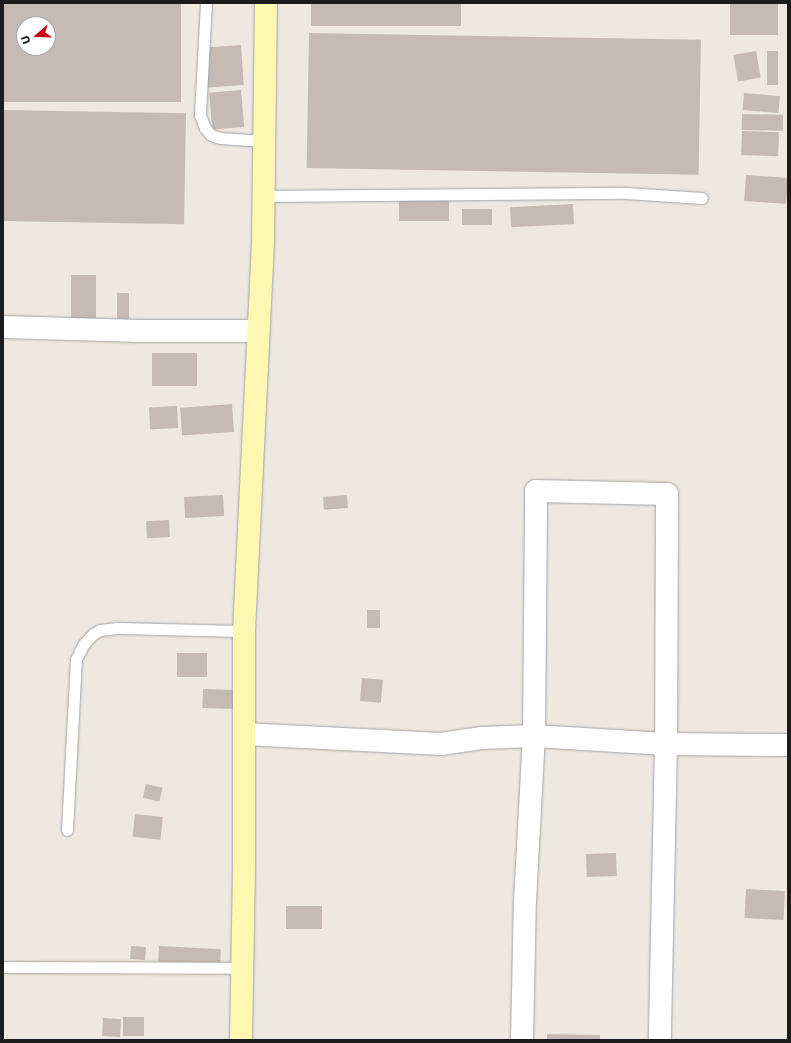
<!DOCTYPE html>
<style>
body{margin:0}
#map{position:relative;width:791px;height:1043px;overflow:hidden;background:#eee8e1;font-family:"Golos Text",sans-serif}
div>[style]{position:absolute}
[style*='--x']{left:calc(var(--x)*1px);top:calc(var(--y)*1px);width:calc(var(--w)*1px);rotate:calc(var(--a)*1deg)}
.building>*{inset:0;background:#c6bab4;transform-origin:0 0}
.roads{filter:drop-shadow(0 0 1px #a3a3a3) drop-shadow(0 0 1px #a3a3a3)}
.lane>*{height:11px;margin:-5.5px;padding:0 5.5px;transform-origin:5.5px;border-radius:5.5px;background:#fff}
.street>*{height:22px;margin:-11px;padding:0 11px;transform-origin:11px;border-radius:11px;background:#fff}
.secondary>*{height:22px;margin:-11px;padding:0 11px;transform-origin:11px;border-radius:11px;background:#fcf8b1}
span{translate:-50% -50%;white-space:nowrap;text-align:center;line-height:1.15;-webkit-text-stroke:4px #fff;paint-order:stroke}
.frame{position:absolute;inset:0;border:4px solid #1c1c1c;pointer-events:none}
.north{position:absolute;left:16px;top:16px;width:40px;height:40px;box-sizing:border-box;background:#fff;border:1px solid #a4a4a4;border-radius:50%;rotate:250deg;font-size:11px;font-weight:700;line-height:16px;text-align:center;color:#1c1c1c}
.north::after{content:'';display:block;margin:auto;width:14px;height:18px;background:#c70014;clip-path:polygon(50% 0,100% 100%,50% 72%,0 100%)}
</style>
<div id="map">
<div class="building">
<div style="clip-path:polygon(evenodd,3px 3px,181px 3px,181px 102px,3px 102px,3px 3px,24px 24px,48px 24px,48px 48px,24px 48px,24px 24px)"></div>
<div style="left:311px;top:3px;width:150px;height:23px"></div>
<div style="left:730px;top:3px;width:48px;height:32px"></div>
<div style="left:309px;top:33px;width:392px;height:135px;rotate:1deg"></div>
<div style="left:241px;top:45px;width:40px;height:36px;rotate:86deg"></div>
<div style="left:756px;top:51px;width:27px;height:23px;rotate:80deg"></div>
<div style="left:767px;top:51px;width:11px;height:34px"></div>
<div style="left:241px;top:90px;width:37px;height:32px;rotate:85deg"></div>
<div style="left:744px;top:93px;width:36px;height:17px;rotate:5deg"></div>
<div style="left:3px;top:110px;width:183px;height:111px;rotate:1deg"></div>
<div style="left:742px;top:114px;width:41px;height:16px;rotate:1deg"></div>
<div style="left:742px;top:131px;width:37px;height:24px;rotate:2deg"></div>
<div style="left:746px;top:175px;width:42px;height:26px;rotate:4deg"></div>
<div style="left:399px;top:199px;width:50px;height:22px"></div>
<div style="left:573px;top:204px;width:20px;height:63px;rotate:87deg"></div>
<div style="left:462px;top:209px;width:30px;height:16px"></div>
<div style="left:71px;top:275px;width:25px;height:51px"></div>
<div style="left:117px;top:293px;width:12px;height:26px"></div>
<div style="left:152px;top:353px;width:45px;height:33px"></div>
<div style="left:232px;top:404px;width:28px;height:52px;rotate:86deg"></div>
<div style="left:177px;top:406px;width:22px;height:28px;rotate:87deg"></div>
<div style="left:223px;top:495px;width:21px;height:39px;rotate:87deg"></div>
<div style="left:347px;top:495px;width:13px;height:24px;rotate:86deg"></div>
<div style="left:169px;top:520px;width:17px;height:23px;rotate:87deg"></div>
<div style="left:367px;top:610px;width:13px;height:18px"></div>
<div style="left:207px;top:653px;width:24px;height:30px;rotate:90deg"></div>
<div style="left:362px;top:678px;width:21px;height:23px;rotate:5deg"></div>
<div style="left:203px;top:689px;width:32px;height:19px;rotate:2deg"></div>
<div style="left:146px;top:784px;width:17px;height:14px;rotate:13deg"></div>
<div style="left:135px;top:814px;width:28px;height:23px;rotate:6deg"></div>
<div style="left:616px;top:853px;width:23px;height:30px;rotate:88deg"></div>
<div style="left:746px;top:889px;width:39px;height:29px;rotate:3deg"></div>
<div style="left:322px;top:906px;width:23px;height:36px;rotate:90deg"></div>
<div style="left:131px;top:946px;width:15px;height:13px;rotate:4deg"></div>
<div style="left:159px;top:946px;width:62px;height:16px;rotate:3deg"></div>
<div style="left:123px;top:1017px;width:21px;height:19px"></div>
<div style="left:103px;top:1018px;width:18px;height:18px;rotate:3deg"></div>
<div style="clip-path:polygon(547px 1034px,600px 1035px,600px 1040px,547px 1040px)"></div>
</div>
<div class="roads">
<div class="lane">
<div style="--x:206;--y:3;--w:112;--a:93.1"></div>
<div style="--x:200;--y:115;--w:14;--a:69"></div>
<div style="--x:205;--y:128;--w:9;--a:49"></div>
<div style="--x:211;--y:135;--w:9;--a:18"></div>
<div style="--x:220;--y:138;--w:44;--a:3.9"></div>
<div style="--x:263;--y:196;--w:363;--a:-0.5"></div>
<div style="--x:626;--y:193;--w:76;--a:3.8"></div>
<div style="--x:67;--y:830;--w:171;--a:-87"></div>
<div style="--x:76;--y:659;--w:16;--a:-63"></div>
<div style="--x:83;--y:645;--w:15;--a:-48"></div>
<div style="--x:93;--y:634;--w:8;--a:-30"></div>
<div style="--x:100;--y:630;--w:17;--a:-7"></div>
<div style="--x:117;--y:628;--w:127;--a:1.4"></div>
<div style="--x:3;--y:967;--w:239;--a:0.2"></div>
</div>
<div class="street">
<div style="--x:3;--y:327;--w:136;--a:1.7"></div>
<div style="--x:139;--y:331;--w:118;--a:0"></div>
<div style="--x:244;--y:734;--w:197;--a:2.9"></div>
<div style="--x:441;--y:744;--w:40;--a:-8.5"></div>
<div style="--x:481;--y:738;--w:53;--a:-2.2"></div>
<div style="--x:534;--y:736;--w:132;--a:3.5"></div>
<div style="--x:666;--y:744;--w:122;--a:0.5"></div>
<div style="--x:522;--y:1040;--w:139;--a:-88.8"></div>
<div style="--x:525;--y:901;--w:165;--a:-86.9"></div>
<div style="--x:534;--y:736;--w:245;--a:-89.5"></div>
<div style="--x:536;--y:491;--w:131;--a:1.3"></div>
<div style="--x:667;--y:494;--w:250;--a:90.2"></div>
<div style="--x:666;--y:744;--w:296;--a:91.2"></div>
</div>
<div class="secondary">
<div style="--x:241;--y:1040;--w:178;--a:-89"></div>
<div style="--x:244;--y:862;--w:231;--a:-90"></div>
<div style="--x:244;--y:631;--w:389;--a:-87.2"></div>
<div style="--x:263;--y:242;--w:239;--a:-89.3"></div>
</div>
</div>
<div class="frame"></div>
<div class="north">U</div>
</div>
